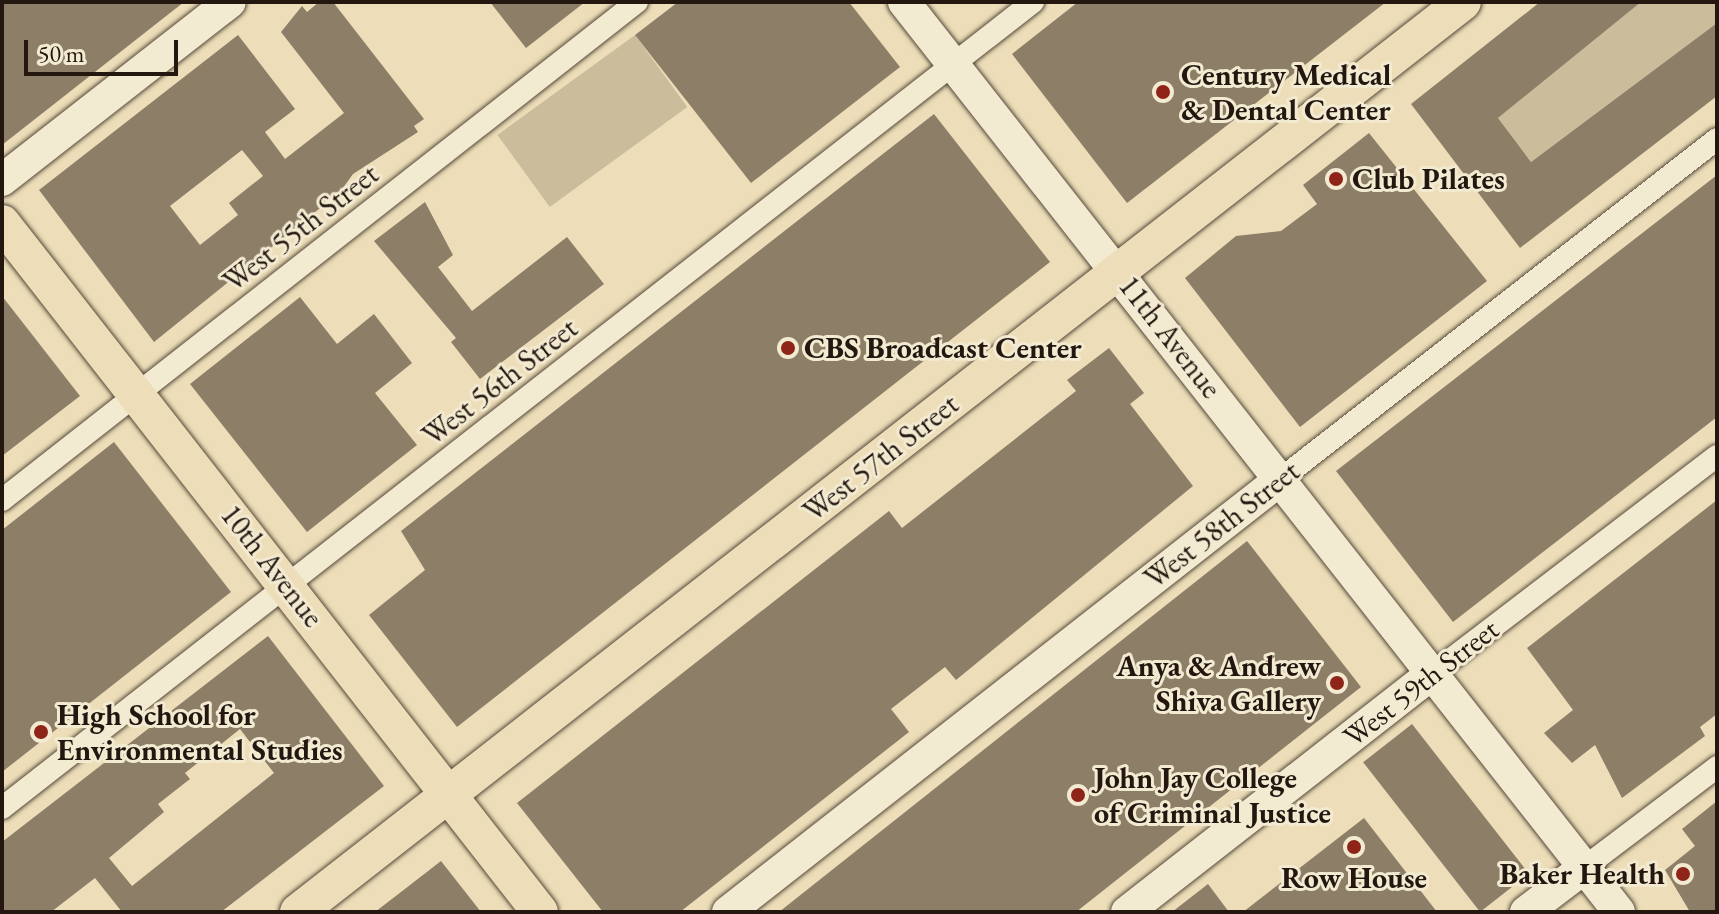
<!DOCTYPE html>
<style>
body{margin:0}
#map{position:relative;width:1719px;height:914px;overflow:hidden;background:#eddeb9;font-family:"EB Garamond",serif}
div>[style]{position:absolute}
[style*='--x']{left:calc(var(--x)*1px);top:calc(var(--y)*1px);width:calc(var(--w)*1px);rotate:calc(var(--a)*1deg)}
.green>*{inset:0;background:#cbbc9c;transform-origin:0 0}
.building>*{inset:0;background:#8d7e68;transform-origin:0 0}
.roads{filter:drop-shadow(0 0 2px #56493a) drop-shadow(0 0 2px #56493a)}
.street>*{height:22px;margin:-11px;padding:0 11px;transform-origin:11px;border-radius:11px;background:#f3ead2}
.secondary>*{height:32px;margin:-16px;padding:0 16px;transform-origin:16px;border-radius:16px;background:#f3ead2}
.primary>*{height:36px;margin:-18px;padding:0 18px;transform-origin:18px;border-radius:18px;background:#eddeb9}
.dots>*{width:22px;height:22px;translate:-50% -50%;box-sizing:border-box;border:4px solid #f3ead2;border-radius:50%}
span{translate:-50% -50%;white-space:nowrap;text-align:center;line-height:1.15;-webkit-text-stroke:6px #f3ead2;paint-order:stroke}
.poi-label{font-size:30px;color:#241710;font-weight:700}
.left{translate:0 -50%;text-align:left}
.right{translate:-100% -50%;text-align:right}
.street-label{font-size:30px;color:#241710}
.frame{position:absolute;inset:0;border:4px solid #241710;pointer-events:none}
.scale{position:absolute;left:24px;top:40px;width:154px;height:36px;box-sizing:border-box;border:4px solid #241710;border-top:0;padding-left:10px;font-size:24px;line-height:28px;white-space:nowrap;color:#241710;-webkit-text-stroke:6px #f3ead2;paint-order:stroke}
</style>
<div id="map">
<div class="green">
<div style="clip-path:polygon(1641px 2px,1717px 2px,1717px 23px,1531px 162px,1498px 118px)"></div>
<div style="left:635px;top:35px;width:89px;height:170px;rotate:54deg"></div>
</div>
<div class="building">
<div style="clip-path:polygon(2px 2px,184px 2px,2px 145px)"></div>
<div style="clip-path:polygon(evenodd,319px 2px,333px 2px,424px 119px,414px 126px,418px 132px,353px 174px,340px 192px,154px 342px,39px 190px,238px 35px,295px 109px,265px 132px,285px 159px,344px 113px,281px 32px,302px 6px,307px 12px,319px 2px,242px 150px,263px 176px,229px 203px,238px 215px,200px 245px,170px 206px,242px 150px)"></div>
<div style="clip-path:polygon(490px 2px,585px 2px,526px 48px)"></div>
<div style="clip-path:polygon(678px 2px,849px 2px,900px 67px,751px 183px,635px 35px)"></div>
<div style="clip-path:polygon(1078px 2px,1386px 2px,1127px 203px,1012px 54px)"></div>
<div style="clip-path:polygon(1540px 2px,1641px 2px,1498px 118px,1531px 162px,1717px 23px,1717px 96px,1520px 248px,1411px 104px)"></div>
<div style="clip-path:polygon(934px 114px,1050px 262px,457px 727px,369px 615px,425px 570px,401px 531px)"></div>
<div style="clip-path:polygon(1369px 133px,1487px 281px,1300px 427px,1185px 278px,1236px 236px,1281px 231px,1317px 204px,1303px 185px)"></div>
<div style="clip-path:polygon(1717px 175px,1717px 417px,1453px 622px,1336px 471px)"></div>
<div style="clip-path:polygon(425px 202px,453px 255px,438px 267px,472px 311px,567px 237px,604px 284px,480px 379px,451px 342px,456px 338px,374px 241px)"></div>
<div style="clip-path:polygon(2px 296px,80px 396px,2px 456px)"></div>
<div style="clip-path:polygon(300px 297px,337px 344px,374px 314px,412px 363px,375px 393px,417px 445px,307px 532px,190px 384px)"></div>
<div style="clip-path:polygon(1109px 348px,1144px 393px,1130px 404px,1193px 486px,956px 680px,945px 667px,891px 709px,909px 732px,680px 912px,603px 912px,517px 803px,889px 511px,902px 528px,1076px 391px,1067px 380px)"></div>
<div style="clip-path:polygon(114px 442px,231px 592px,2px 772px,2px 530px)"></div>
<div style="clip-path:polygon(1717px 500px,1717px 714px,1700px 727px,1705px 736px,1622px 798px,1595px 745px,1572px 763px,1544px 733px,1573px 710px,1527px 648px)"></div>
<div style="clip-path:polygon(1247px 541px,1361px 687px,1076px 912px,779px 912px)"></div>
<div style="clip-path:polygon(evenodd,268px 636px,384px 786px,221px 912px,122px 912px,95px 878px,51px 912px,2px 912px,2px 842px,268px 636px,240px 729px,274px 773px,132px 886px,109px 858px,164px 812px,158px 804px,190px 779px,185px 773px,240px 729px)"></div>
<div style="left:1412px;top:724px;width:190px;height:62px;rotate:52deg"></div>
<div style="clip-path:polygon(1717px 801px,1717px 912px,1690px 912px,1665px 870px,1695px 846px,1682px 829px)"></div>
<div style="clip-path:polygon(1364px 818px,1437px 912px,1243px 912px)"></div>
<div style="clip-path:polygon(441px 861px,481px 912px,375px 912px,401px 892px)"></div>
<div style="clip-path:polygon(1208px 884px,1229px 912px,1172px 912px)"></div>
</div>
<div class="roads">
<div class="street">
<div style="--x:1282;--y:478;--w:551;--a:-37.93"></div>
<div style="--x:2;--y:500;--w:807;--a:-38.11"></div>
<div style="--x:1433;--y:673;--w:357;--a:-37.4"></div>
<div style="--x:2;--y:808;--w:1309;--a:-38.02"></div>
<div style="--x:1585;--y:867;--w:166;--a:-37.1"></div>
</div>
<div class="secondary">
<div style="--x:904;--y:2;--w:1157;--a:51.84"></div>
<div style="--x:2;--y:180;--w:289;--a:-38"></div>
<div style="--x:728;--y:912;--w:704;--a:-38.07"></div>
<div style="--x:1127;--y:912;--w:388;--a:-38"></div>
<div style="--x:1526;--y:912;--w:74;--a:-37.3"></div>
</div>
<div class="primary">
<div style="--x:2;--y:223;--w:874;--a:52.02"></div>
<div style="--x:298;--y:912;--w:1478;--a:-37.99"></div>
</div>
</div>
<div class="dots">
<div style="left:1163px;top:92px;background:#8f2418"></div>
<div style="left:1336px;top:179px;background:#8f2418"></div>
<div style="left:788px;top:348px;background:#8f2418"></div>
<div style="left:1337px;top:683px;background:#8f2418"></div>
<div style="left:41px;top:732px;background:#8f2418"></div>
<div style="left:1078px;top:795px;background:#8f2418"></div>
<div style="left:1354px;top:847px;background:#8f2418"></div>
<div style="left:1683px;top:874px;background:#8f2418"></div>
</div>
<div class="poi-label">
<span class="left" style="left:1181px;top:92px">Century Medical<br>&amp; Dental Center</span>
<span class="left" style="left:1352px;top:179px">Club Pilates</span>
<span class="left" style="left:804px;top:348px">CBS Broadcast Center</span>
<span class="right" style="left:1321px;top:683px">Anya &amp; Andrew<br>Shiva Gallery</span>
<span class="left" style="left:57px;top:732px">High School for<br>Environmental Studies</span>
<span class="left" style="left:1094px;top:795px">John Jay College<br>of Criminal Justice</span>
<span class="right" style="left:1665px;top:874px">Baker Health</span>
<span style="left:1354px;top:878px">Row House</span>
</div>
<div class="street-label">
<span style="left:301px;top:228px;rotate:-38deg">West 55th Street</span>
<span style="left:1170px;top:337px;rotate:52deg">11th Avenue</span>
<span style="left:500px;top:382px;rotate:-38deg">West 56th Street</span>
<span style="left:881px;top:458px;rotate:-38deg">West 57th Street</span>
<span style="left:1222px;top:525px;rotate:-38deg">West 58th Street</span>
<span style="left:272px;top:566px;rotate:52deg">10th Avenue</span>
<span style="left:1421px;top:683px;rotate:-38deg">West 59th Street</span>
</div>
<div class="frame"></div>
<div class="scale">50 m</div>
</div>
